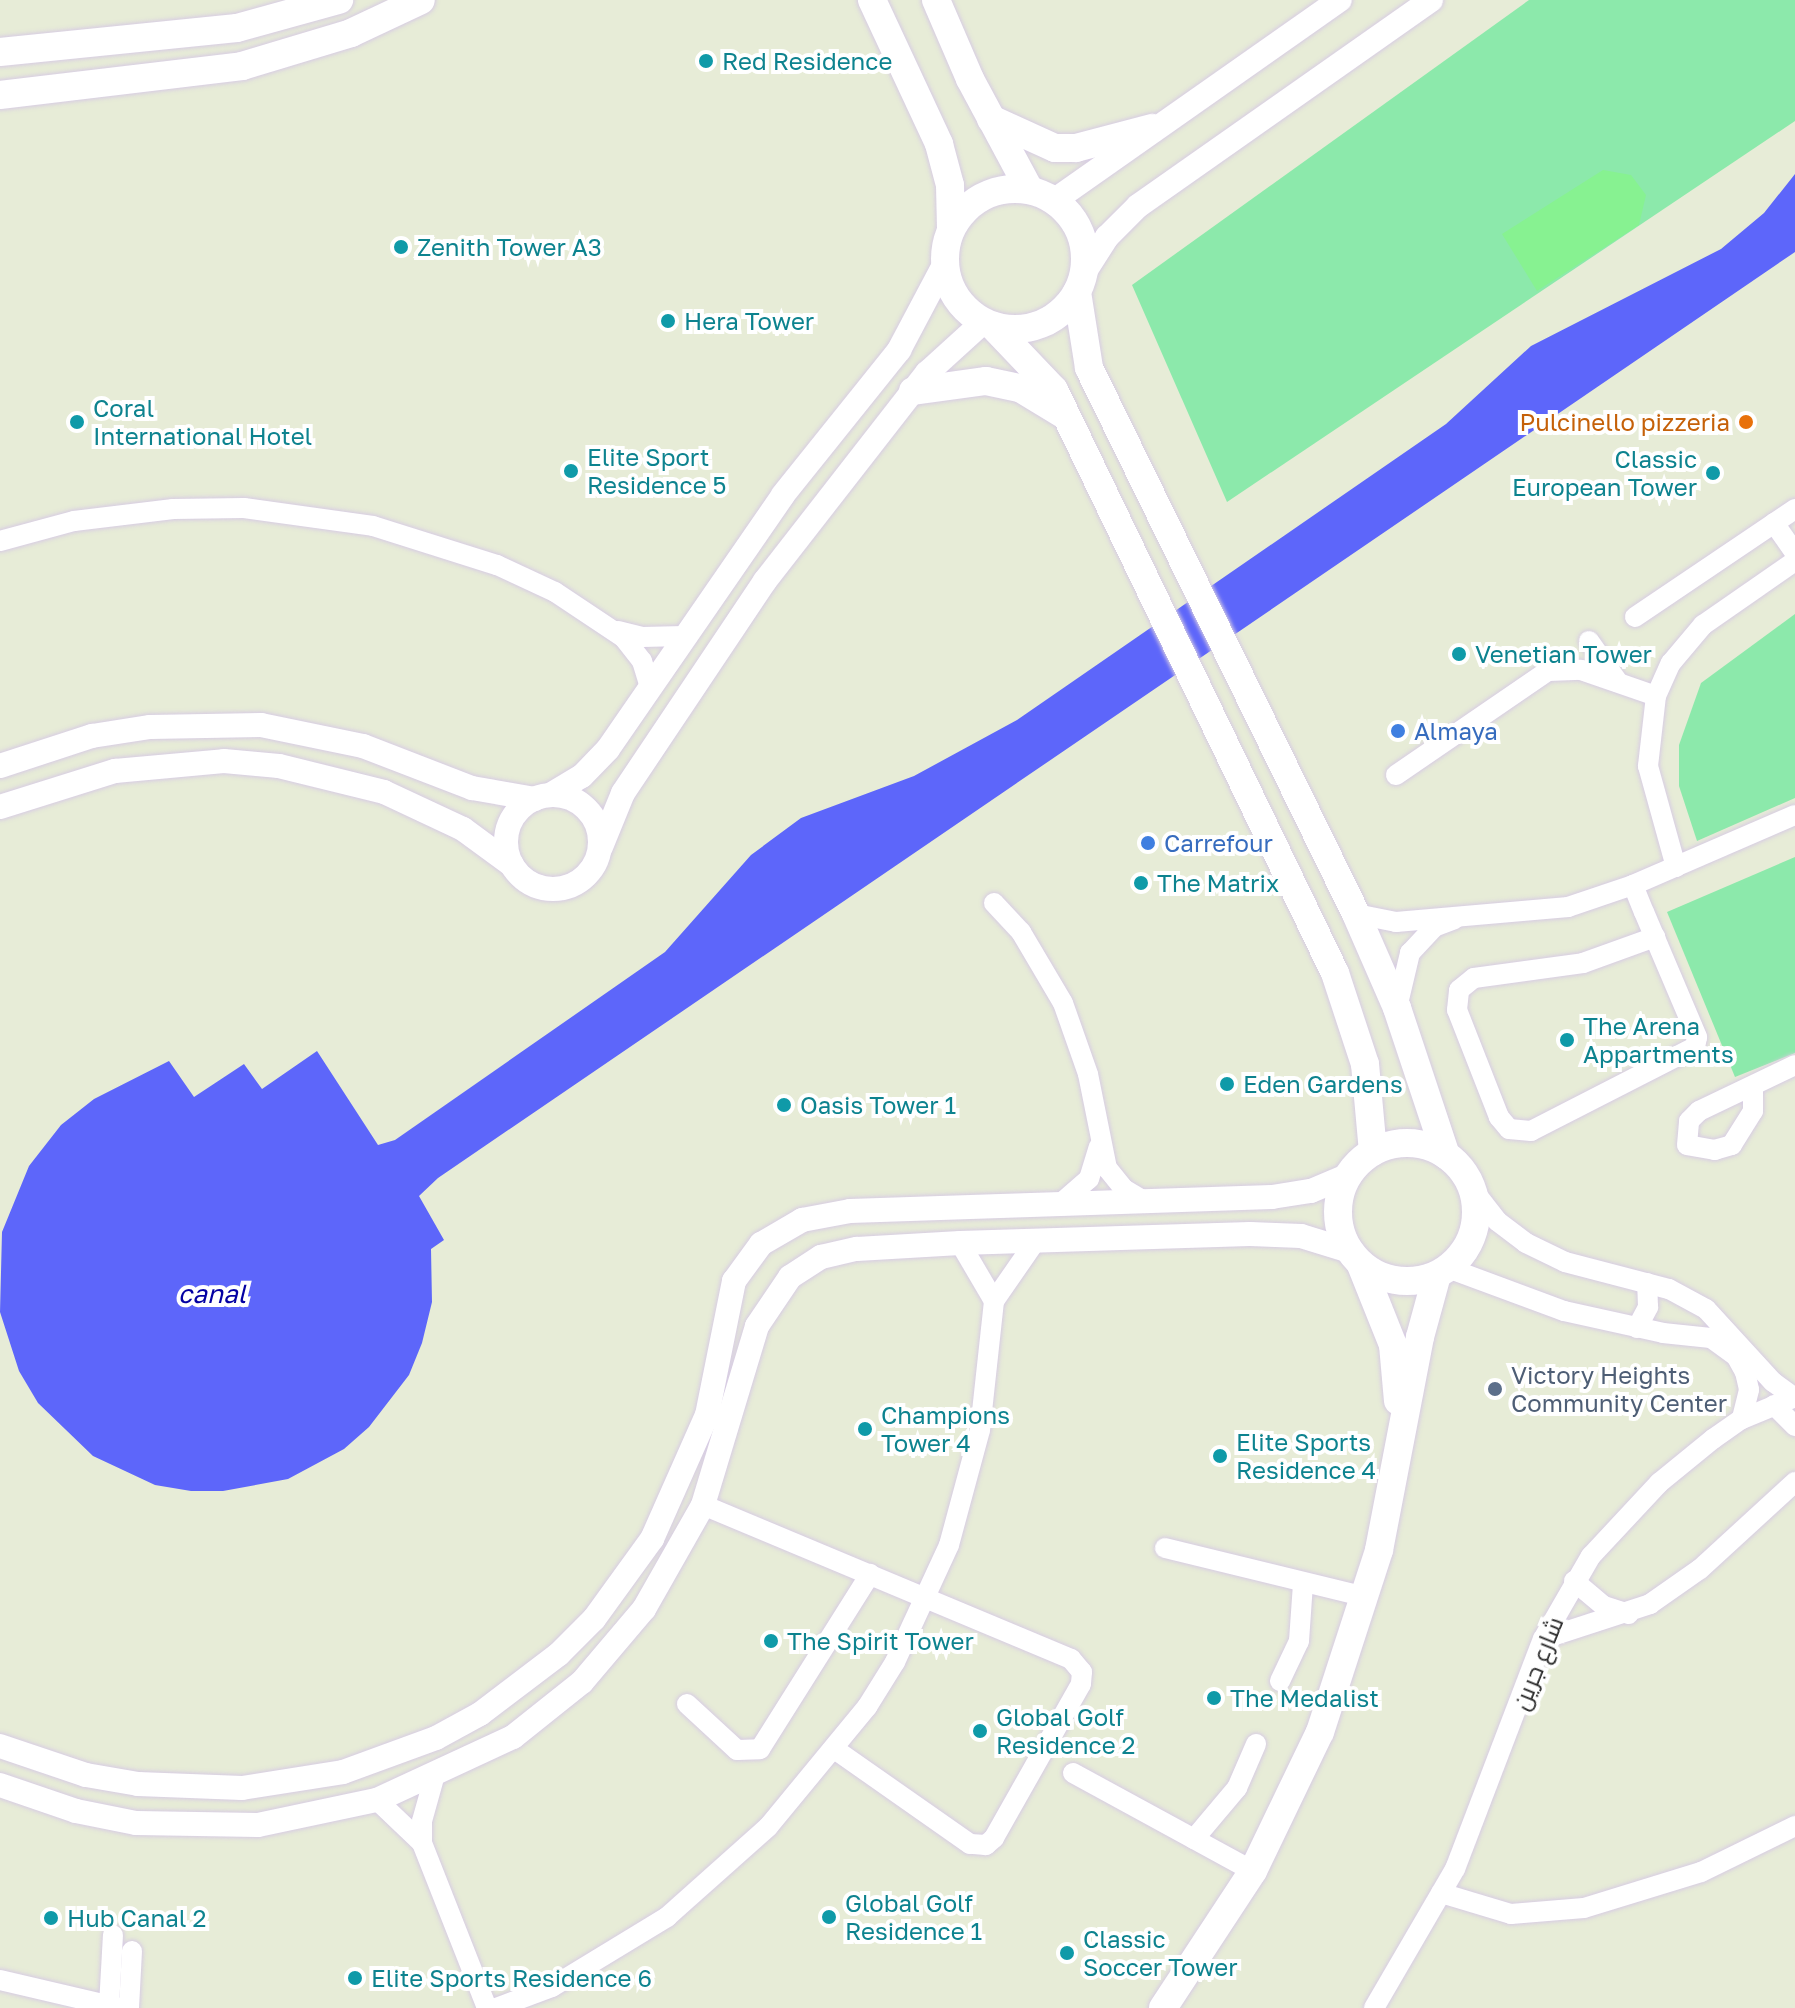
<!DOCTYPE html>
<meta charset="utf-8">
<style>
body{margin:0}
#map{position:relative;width:1795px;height:2008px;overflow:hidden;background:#e7ecd7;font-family:"Golos Text",Cairo,sans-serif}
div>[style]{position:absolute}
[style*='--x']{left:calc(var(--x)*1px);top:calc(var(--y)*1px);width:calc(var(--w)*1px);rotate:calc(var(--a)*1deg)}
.green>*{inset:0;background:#8ce9ab}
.pitch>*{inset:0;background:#87f291}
.water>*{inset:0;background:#5d66fa}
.roads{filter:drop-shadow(0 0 2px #d7cce3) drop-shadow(0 0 2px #d7cce3)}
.minor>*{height:20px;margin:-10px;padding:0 10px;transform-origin:10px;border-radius:10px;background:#fff}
.tertiary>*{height:24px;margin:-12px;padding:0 12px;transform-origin:12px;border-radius:12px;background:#fff}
.tertiary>.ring{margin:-12px;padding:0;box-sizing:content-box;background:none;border:24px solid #fff;border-radius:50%}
.secondary>*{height:28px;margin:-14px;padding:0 14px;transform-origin:14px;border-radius:14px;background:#fff}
.secondary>.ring{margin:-14px;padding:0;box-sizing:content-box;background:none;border:28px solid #fff;border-radius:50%}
.dots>*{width:22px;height:22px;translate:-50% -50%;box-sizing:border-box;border:4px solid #fff;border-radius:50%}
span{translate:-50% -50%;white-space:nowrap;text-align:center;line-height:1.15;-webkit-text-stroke:8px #fff;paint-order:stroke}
.culture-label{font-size:24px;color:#0d838f}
.left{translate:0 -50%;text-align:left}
.right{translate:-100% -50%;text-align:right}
.food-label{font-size:24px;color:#c56008}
.shop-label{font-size:24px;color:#366cbe}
.service-label{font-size:24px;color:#4e5e75}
.street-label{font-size:24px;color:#272727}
.water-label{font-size:26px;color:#0300a2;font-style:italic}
</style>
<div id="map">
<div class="green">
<div style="clip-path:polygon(1529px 0,1795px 0,1795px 121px,1227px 502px,1132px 285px)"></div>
<div style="clip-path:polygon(1795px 614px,1795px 798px,1697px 841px,1679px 786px,1679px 745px,1701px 683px)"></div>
<div style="clip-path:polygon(1795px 857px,1795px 1053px,1735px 1077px,1667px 912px)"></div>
</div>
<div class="pitch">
<div style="clip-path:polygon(1603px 170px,1631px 175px,1646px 195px,1639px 225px,1537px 291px,1502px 234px)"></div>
</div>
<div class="water">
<div style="clip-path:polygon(1795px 174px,1795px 252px,438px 1178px,419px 1196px,444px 1240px,431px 1249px,432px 1302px,422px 1343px,409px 1375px,369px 1427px,344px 1449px,288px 1479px,223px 1491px,191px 1491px,155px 1485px,93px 1456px,38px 1403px,19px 1371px,0 1312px,2px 1232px,29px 1166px,61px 1125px,94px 1099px,169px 1061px,194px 1097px,244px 1064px,262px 1089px,317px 1051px,378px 1145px,395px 1140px,665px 952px,751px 855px,801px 818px,914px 776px,1017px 720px,1446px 424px,1531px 346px,1721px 249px,1764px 213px)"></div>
</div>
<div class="roads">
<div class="minor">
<div style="--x:1774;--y:523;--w:37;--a:55"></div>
<div style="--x:0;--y:541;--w:77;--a:-15.1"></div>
<div style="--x:74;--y:521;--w:100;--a:-6.9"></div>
<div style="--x:173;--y:509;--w:71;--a:-0.8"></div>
<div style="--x:244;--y:508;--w:130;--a:7.9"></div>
<div style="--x:373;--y:526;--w:130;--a:17.5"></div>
<div style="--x:497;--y:565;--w:64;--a:25"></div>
<div style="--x:555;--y:592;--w:83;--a:33.7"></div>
<div style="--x:624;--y:638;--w:29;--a:52"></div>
<div style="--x:642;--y:661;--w:28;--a:73"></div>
<div style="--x:1635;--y:617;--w:193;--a:-34"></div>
<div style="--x:618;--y:631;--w:25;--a:14"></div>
<div style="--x:642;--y:637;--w:42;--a:-1.4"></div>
<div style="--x:1589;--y:641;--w:50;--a:54.7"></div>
<div style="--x:1396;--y:775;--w:184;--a:-34.4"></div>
<div style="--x:1548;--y:671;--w:33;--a:-2"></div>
<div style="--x:1581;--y:670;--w:79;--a:19.1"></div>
<div style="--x:1676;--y:867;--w:105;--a:-105.5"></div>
<div style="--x:1648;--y:766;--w:70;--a:-83.5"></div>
<div style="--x:1656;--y:696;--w:36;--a:-66"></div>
<div style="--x:1671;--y:663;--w:50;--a:-49.9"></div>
<div style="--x:1703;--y:625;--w:112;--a:-34.8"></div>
<div style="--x:1633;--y:885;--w:29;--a:68"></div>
<div style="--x:1644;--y:912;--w:136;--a:67"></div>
<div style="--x:1697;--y:1037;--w:10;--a:101"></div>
<div style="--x:1695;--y:1047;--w:184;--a:152.9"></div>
<div style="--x:1531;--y:1131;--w:22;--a:-175"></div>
<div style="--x:1509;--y:1129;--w:16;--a:-130"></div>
<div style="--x:1499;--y:1117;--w:115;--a:-111.4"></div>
<div style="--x:1457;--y:1010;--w:20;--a:-84"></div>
<div style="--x:1459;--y:990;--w:19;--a:-39"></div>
<div style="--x:1474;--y:978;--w:110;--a:-7.8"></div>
<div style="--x:1583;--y:963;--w:77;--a:-19.9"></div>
<div style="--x:994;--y:903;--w:40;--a:47"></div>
<div style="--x:1021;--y:932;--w:82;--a:59.4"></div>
<div style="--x:1063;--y:1003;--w:75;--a:70.6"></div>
<div style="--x:1088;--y:1074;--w:96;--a:78.6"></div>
<div style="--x:1107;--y:1168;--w:27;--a:51"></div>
<div style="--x:1124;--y:1189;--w:27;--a:31"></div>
<div style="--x:1356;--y:914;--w:41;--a:11.3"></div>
<div style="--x:1396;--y:922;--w:173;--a:-5"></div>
<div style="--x:1568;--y:907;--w:69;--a:-18.7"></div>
<div style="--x:1633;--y:885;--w:176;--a:-23.4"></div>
<div style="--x:1397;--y:1008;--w:57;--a:-76.7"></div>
<div style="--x:1410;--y:953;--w:35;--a:-47"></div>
<div style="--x:1434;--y:927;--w:22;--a:-21"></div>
<div style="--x:1753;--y:1088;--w:23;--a:90"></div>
<div style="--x:1753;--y:1111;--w:40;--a:122"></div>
<div style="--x:1732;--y:1145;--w:18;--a:164"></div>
<div style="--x:1715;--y:1150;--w:28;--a:-170"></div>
<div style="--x:1687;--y:1145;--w:24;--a:-85"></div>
<div style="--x:1689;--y:1121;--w:14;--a:-45"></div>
<div style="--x:1699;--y:1111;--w:106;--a:-25.6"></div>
<div style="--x:1473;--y:1190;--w:39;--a:52"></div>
<div style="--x:1497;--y:1221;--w:36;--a:37"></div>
<div style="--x:1526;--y:1243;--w:43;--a:26"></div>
<div style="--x:1565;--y:1262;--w:107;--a:14.6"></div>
<div style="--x:1669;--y:1289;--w:42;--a:28.4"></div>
<div style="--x:1706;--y:1309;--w:99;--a:47.5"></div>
<div style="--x:1773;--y:1382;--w:26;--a:36"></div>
<div style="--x:1060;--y:1204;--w:38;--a:-41"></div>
<div style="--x:1089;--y:1179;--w:34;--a:-73"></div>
<div style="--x:960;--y:1243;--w:67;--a:59.6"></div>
<div style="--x:1448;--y:1268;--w:124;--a:20.3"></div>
<div style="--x:1564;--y:1311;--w:101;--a:12.5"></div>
<div style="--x:1663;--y:1333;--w:48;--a:5.9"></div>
<div style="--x:1711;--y:1338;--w:31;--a:36"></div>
<div style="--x:1736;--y:1356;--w:18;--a:61"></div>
<div style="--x:1745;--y:1372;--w:18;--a:77"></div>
<div style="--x:1749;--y:1390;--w:30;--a:104"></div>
<div style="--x:1637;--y:1328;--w:24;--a:-62"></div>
<div style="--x:1648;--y:1307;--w:24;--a:-92"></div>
<div style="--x:1774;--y:1405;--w:30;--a:45"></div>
<div style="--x:703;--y:1505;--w:399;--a:22.7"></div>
<div style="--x:1071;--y:1659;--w:17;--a:50"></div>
<div style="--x:1082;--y:1672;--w:12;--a:95"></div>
<div style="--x:1081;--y:1684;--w:177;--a:119.5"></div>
<div style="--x:994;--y:1838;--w:11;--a:139"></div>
<div style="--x:986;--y:1845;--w:16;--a:-176"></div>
<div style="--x:970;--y:1844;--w:164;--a:-145"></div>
<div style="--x:1165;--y:1548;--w:207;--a:13.7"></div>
<div style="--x:1574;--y:1581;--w:39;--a:40"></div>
<div style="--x:1604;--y:1606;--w:26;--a:18"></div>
<div style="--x:1543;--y:1639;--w:113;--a:-18.1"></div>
<div style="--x:1650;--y:1604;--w:61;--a:-35"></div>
<div style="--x:1700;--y:1569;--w:129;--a:-42.5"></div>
<div style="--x:1280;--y:1681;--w:44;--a:-64.6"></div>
<div style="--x:1299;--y:1641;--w:57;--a:-86"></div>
<div style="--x:687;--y:1704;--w:68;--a:42.6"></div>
<div style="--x:737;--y:1750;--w:23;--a:-2"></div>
<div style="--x:760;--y:1749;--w:207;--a:-57.8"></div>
<div style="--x:1073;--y:1773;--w:205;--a:28.6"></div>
<div style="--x:377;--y:1800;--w:62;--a:43.7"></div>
<div style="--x:422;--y:1843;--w:177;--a:68.5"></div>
<div style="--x:1194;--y:1839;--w:67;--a:-49.9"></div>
<div style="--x:1237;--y:1788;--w:48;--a:-66.6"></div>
<div style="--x:422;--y:1843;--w:22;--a:-90"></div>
<div style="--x:422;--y:1821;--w:45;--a:-74.4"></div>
<div style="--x:1441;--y:1893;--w:73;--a:16.7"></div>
<div style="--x:1511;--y:1914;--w:73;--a:-4.7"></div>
<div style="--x:1584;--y:1908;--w:122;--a:-17.1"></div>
<div style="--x:1701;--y:1872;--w:105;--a:-26.1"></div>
<div style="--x:0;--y:1980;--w:122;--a:13.2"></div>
<div style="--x:109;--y:2006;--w:71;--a:-86.8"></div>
<div style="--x:129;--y:2008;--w:57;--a:-87"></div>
<div style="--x:496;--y:2008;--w:60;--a:-20.6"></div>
<div style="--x:552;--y:1987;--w:135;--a:-31.3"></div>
<div style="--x:667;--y:1917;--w:135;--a:-41.7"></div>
<div style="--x:768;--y:1827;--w:156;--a:-50.5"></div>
<div style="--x:867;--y:1707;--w:53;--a:-58.1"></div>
<div style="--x:895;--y:1662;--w:129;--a:-65.2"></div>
<div style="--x:949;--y:1545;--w:119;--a:-74.9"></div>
<div style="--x:980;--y:1430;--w:130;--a:-83.8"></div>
<div style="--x:994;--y:1301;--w:75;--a:-55.3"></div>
<div style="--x:1374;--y:2008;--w:161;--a:-59.8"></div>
<div style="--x:1455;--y:1869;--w:246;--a:-69.1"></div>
<div style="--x:1543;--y:1639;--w:96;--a:-60"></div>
<div style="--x:1591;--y:1556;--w:100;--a:-47"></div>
<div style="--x:1659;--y:1483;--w:70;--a:-39.2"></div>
<div style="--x:1713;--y:1439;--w:35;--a:-35"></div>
<div style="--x:1742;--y:1419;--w:57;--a:-22.5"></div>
</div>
<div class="tertiary">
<div style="--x:1055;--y:200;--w:348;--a:-35.1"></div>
<div style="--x:1084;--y:273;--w:43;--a:-57.4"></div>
<div style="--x:1107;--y:237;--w:44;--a:-45"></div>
<div style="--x:1138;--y:206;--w:358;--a:-35.1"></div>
<div style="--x:0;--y:766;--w:97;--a:-18.1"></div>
<div style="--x:92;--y:736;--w:59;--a:-8.8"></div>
<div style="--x:150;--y:727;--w:111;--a:-1"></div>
<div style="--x:261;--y:725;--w:104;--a:11.6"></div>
<div style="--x:363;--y:746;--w:117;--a:21.1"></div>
<div style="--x:472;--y:788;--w:64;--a:9.9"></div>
<div class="ring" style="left:506px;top:795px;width:70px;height:70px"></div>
<div style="--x:550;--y:795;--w:37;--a:-31"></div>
<div style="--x:582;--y:776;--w:37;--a:-46"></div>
<div style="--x:608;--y:749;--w:308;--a:-55.4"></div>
<div style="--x:783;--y:495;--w:186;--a:-51.3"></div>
<div style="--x:899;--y:350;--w:96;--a:-62.1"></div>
<div style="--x:0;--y:807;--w:121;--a:-17.4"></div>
<div style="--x:115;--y:771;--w:109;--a:-5.2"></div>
<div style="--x:224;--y:761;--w:55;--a:5.2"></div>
<div style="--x:279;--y:766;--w:108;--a:13.9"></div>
<div style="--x:384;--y:792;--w:87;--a:25.1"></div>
<div style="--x:463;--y:829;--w:61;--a:36.3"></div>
<div style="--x:601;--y:847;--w:58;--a:-67.8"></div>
<div style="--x:623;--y:793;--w:255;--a:-56.2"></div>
<div style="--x:765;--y:581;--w:264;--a:-52.1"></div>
<div style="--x:927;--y:373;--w:76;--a:-42.3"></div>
<div style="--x:0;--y:1746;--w:91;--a:18.6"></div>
<div style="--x:86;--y:1775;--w:53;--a:9.8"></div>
<div style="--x:138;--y:1784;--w:104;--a:2.2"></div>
<div style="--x:242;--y:1788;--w:102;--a:-9"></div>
<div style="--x:343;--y:1772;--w:99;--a:-20.1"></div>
<div style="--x:436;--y:1738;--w:50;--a:-28.6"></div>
<div style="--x:480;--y:1714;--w:99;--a:-37.2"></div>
<div style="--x:559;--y:1654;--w:49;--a:-45"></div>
<div style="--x:594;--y:1619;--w:99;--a:-54.1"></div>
<div style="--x:652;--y:1539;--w:136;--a:-66.1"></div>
<div style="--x:707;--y:1415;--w:137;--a:-78.6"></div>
<div style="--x:734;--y:1281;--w:46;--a:-53.9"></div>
<div style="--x:761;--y:1244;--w:48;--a:-30.3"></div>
<div style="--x:802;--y:1220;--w:49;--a:-10.6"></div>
<div style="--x:850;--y:1211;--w:422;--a:-1.9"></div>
<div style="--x:1272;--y:1197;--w:39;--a:-9"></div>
<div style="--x:1311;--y:1191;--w:41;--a:-22.8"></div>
<div style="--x:0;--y:1785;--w:80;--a:18.9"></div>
<div style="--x:76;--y:1811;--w:61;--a:11.3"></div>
<div style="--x:136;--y:1823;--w:122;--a:0.9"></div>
<div style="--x:258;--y:1825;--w:122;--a:-11.9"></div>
<div style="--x:377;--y:1800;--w:150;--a:-24.9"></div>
<div style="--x:513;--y:1737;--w:88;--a:-38.6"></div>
<div style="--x:582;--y:1682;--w:96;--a:-49.7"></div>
<div style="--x:644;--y:1609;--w:120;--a:-60.4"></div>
<div style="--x:703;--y:1505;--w:187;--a:-73.2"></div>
<div style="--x:757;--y:1326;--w:59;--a:-56"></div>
<div style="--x:790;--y:1277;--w:37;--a:-33"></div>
<div style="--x:821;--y:1257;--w:37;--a:-13"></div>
<div style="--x:857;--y:1249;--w:103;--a:-3.3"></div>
<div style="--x:960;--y:1243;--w:290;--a:-1.8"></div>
<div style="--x:1250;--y:1234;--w:51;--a:2.2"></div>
<div style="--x:1301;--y:1236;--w:51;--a:17"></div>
</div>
<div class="secondary">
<div style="--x:872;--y:0;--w:159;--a:65"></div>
<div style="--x:939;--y:144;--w:42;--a:75"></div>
<div style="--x:950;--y:185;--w:43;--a:88.7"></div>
<div style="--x:936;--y:0;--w:86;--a:66.7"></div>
<div style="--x:970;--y:79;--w:125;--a:61.8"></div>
<div style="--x:0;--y:52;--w:238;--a:-5.8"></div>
<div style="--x:237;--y:28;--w:106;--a:-15.4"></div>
<div style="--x:0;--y:95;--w:244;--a:-6.8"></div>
<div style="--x:242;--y:66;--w:114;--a:-16.8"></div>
<div style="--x:351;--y:33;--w:77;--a:-25.2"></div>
<div style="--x:991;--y:119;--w:70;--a:24.4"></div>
<div style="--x:1055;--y:148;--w:21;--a:0"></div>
<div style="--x:1076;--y:148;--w:79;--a:-14.7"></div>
<div class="ring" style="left:945px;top:189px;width:112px;height:112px"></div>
<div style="--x:1077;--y:292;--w:77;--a:81"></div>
<div style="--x:1089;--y:368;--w:608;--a:63.94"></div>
<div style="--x:1356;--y:914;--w:103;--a:66.4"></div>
<div style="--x:1397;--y:1008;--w:155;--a:71.6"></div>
<div style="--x:994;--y:327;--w:87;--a:46.4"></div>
<div style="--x:1054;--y:390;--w:647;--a:64.27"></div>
<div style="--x:1335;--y:973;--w:96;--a:71.8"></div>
<div style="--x:1365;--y:1064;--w:88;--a:84.8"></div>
<div style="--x:913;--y:391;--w:74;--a:-7.8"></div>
<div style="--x:986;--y:381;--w:35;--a:12"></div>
<div style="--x:1020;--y:388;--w:54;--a:31.3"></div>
<div class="ring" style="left:1338px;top:1143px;width:110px;height:110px"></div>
<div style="--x:1361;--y:1265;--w:86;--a:68.2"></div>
<div style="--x:1393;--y:1345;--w:56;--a:84.9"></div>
<div style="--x:1163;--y:2008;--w:164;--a:-56.7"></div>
<div style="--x:1253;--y:1871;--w:154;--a:-64.3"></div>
<div style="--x:1320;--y:1732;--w:191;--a:-72"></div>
<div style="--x:1379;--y:1550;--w:217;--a:-79.1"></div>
<div style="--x:1420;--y:1337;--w:64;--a:-74.7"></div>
</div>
</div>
<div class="dots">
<div style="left:706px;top:61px;background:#0f9aa8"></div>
<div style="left:401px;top:247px;background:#0f9aa8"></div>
<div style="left:668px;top:321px;background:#0f9aa8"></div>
<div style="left:77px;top:422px;background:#0f9aa8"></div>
<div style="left:1746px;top:422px;background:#e8710a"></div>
<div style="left:571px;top:471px;background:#0f9aa8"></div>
<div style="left:1713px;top:473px;background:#0f9aa8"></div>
<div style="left:1459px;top:654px;background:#0f9aa8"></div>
<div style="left:1398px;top:731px;background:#3f7fe0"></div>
<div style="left:1148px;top:843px;background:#3f7fe0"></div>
<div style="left:1141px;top:883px;background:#0f9aa8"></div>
<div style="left:1567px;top:1040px;background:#0f9aa8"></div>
<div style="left:1227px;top:1084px;background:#0f9aa8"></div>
<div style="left:784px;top:1105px;background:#0f9aa8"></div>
<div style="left:1495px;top:1389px;background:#5c6f8a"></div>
<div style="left:865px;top:1429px;background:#0f9aa8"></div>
<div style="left:1220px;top:1456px;background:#0f9aa8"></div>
<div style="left:771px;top:1641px;background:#0f9aa8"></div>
<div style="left:1214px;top:1698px;background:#0f9aa8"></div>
<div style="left:980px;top:1731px;background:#0f9aa8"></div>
<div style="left:829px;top:1917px;background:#0f9aa8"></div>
<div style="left:51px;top:1918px;background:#0f9aa8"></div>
<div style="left:1067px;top:1953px;background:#0f9aa8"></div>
<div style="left:355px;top:1978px;background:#0f9aa8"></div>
</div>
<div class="culture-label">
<span class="left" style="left:722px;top:61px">Red Residence</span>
<span class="left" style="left:417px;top:247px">Zenith Tower A3</span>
<span class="left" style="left:684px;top:321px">Hera Tower</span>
<span class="left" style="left:93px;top:422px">Coral<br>International Hotel</span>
<span class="left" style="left:587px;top:471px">Elite Sport<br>Residence 5</span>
<span class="right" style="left:1697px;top:473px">Classic<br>European Tower</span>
<span class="left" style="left:1475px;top:654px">Venetian Tower</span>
<span class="left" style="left:1157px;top:883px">The Matrix</span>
<span class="left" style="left:1583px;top:1040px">The Arena<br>Appartments</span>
<span class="left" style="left:1243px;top:1084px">Eden Gardens</span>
<span class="left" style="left:800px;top:1105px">Oasis Tower 1</span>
<span class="left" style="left:881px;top:1429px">Champions<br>Tower 4</span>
<span class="left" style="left:1236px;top:1456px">Elite Sports<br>Residence 4</span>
<span class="left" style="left:787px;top:1641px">The Spirit Tower</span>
<span class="left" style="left:1230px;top:1698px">The Medalist</span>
<span class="left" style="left:996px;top:1731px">Global Golf<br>Residence 2</span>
<span class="left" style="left:845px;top:1917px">Global Golf<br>Residence 1</span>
<span class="left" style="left:67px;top:1918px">Hub Canal 2</span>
<span class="left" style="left:1083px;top:1953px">Classic<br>Soccer Tower</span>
<span class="left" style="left:371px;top:1978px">Elite Sports Residence 6</span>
</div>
<div class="food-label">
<span class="right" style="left:1730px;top:422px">Pulcinello pizzeria</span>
</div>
<div class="shop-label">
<span class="left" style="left:1414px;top:731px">Almaya</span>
<span class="left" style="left:1164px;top:843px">Carrefour</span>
</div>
<div class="service-label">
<span class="left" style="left:1511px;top:1389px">Victory Heights<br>Community Center</span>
</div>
<div class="street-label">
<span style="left:1537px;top:1663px;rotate:-68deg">شارع جرين</span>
</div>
<div class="water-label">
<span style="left:212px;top:1294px">canal</span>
</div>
</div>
